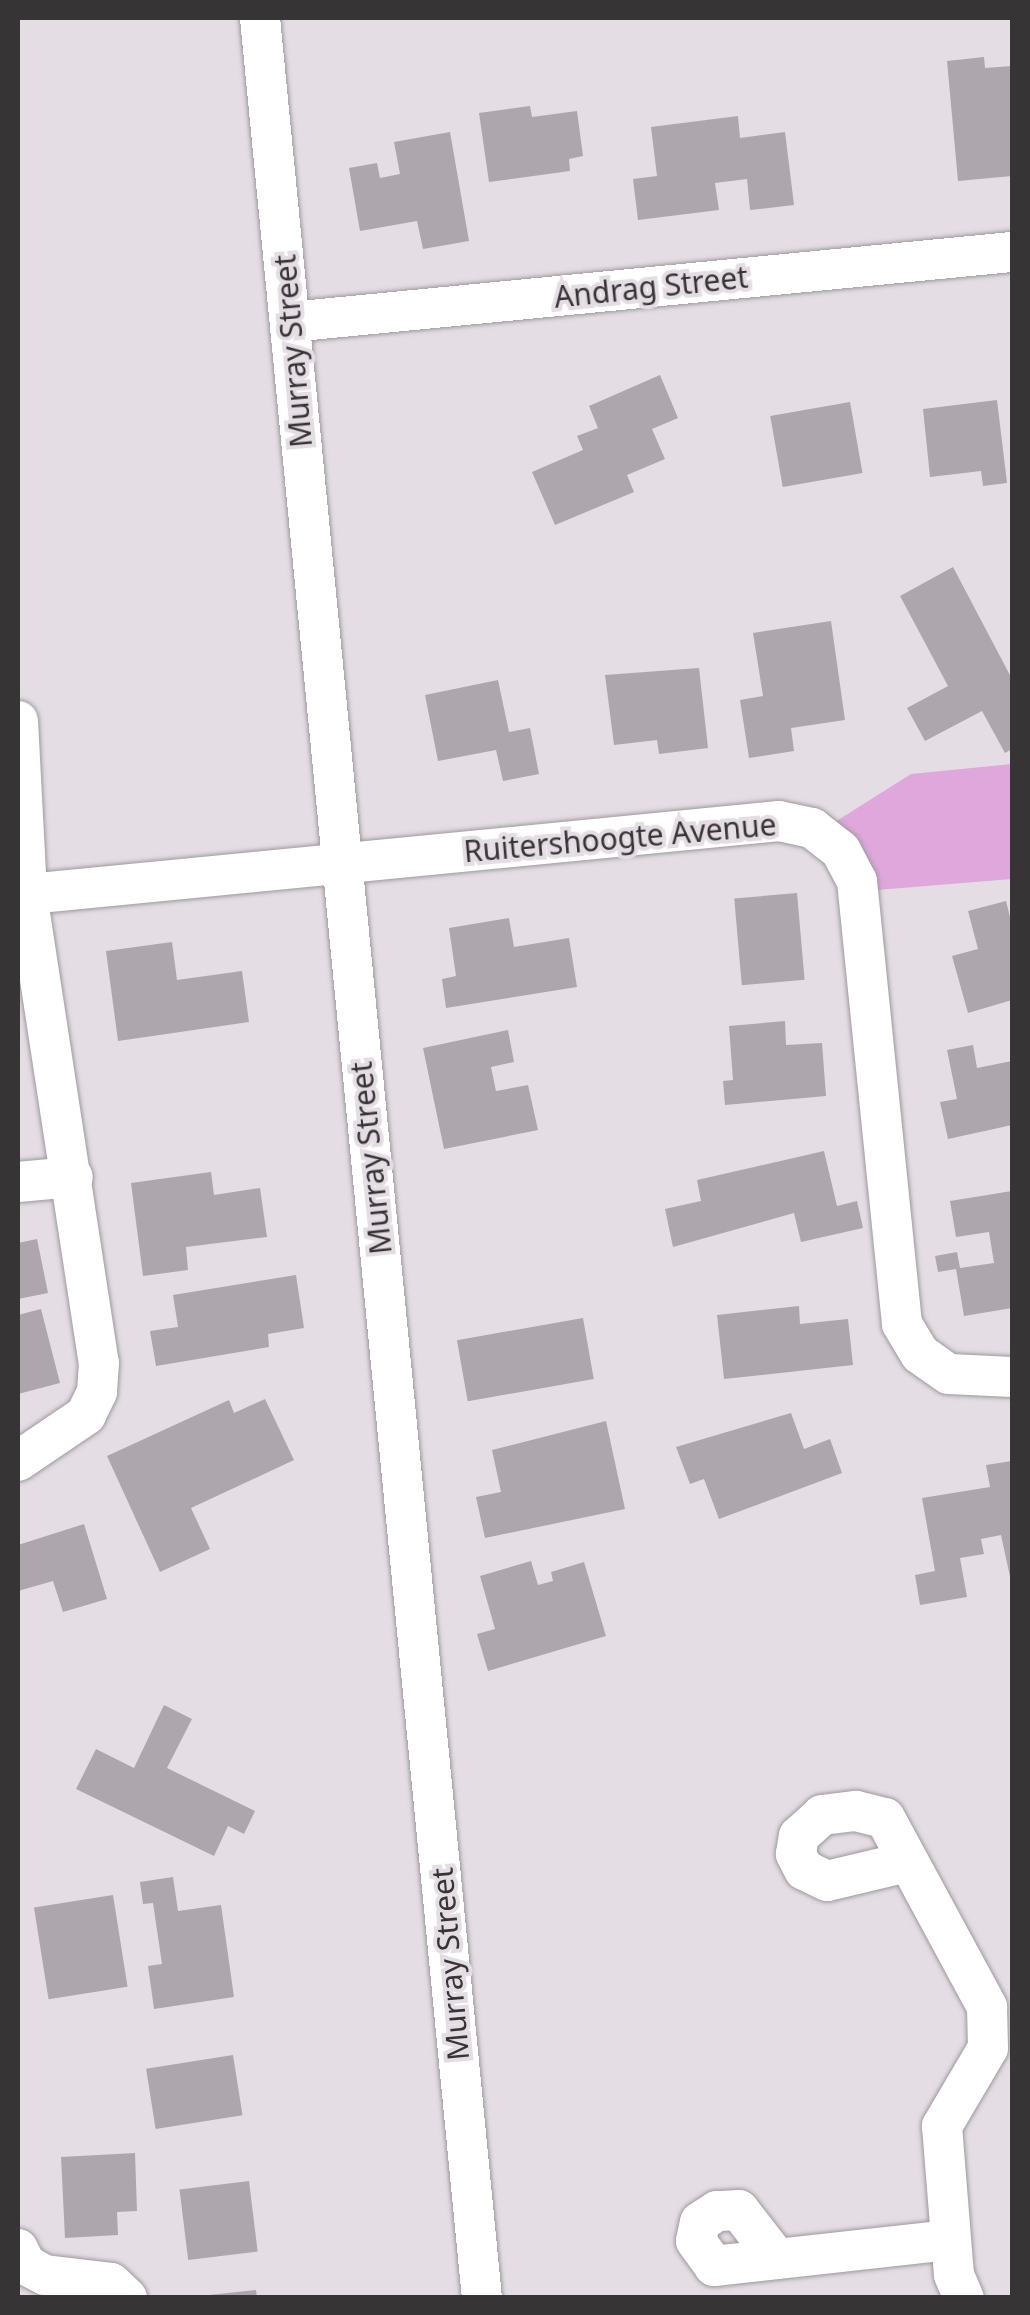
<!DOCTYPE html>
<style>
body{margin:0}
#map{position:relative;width:1030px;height:2315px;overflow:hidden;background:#e5dde4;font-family:"Noto Sans",sans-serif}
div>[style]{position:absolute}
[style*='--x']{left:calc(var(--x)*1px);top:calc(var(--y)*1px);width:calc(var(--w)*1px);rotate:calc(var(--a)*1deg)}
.green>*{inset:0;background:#dfa7db}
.building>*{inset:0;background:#ada6ac;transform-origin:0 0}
.roads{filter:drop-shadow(0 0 2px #9f989e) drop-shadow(0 0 2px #9f989e)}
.minor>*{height:40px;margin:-20px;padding:0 20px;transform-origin:20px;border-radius:20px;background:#fff}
span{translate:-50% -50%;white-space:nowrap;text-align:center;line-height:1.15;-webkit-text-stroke:8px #e5dde4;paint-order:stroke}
.street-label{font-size:30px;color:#373436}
.frame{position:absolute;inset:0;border:20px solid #373436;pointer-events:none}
</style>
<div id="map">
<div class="green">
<div style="clip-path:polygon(1012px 764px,1012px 879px,877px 890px,835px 822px,911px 774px)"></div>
</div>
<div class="building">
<div style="clip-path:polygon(984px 57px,985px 68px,1012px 66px,1012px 176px,958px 181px,947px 61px)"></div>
<div style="clip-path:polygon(530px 106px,532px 117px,577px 111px,583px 156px,569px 159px,570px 171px,489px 182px,479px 113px)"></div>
<div style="clip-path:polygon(738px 116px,740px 138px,785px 132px,794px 205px,750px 210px,747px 179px,715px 183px,719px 210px,638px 220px,633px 179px,657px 176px,651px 127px)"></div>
<div style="clip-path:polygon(450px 132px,469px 241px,423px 249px,417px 221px,360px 231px,349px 168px,377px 163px,380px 178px,400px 174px,394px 142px)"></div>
<div style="clip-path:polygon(660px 375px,678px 418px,652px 429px,665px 459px,627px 475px,634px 492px,555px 525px,532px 472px,583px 450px,577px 436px,598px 428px,589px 406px)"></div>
<div style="clip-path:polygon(997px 400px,1007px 483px,983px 486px,981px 471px,930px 477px,923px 409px)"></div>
<div style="left:850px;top:402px;width:72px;height:81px;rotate:80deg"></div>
<div style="clip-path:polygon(953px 567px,1012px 679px,1012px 749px,1005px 753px,982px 711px,925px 741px,907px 708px,948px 686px,900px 596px)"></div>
<div style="clip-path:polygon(831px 621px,845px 720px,791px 728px,794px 751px,749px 758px,740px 700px,763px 696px,753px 633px)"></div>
<div style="clip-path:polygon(699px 668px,708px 748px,659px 754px,657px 740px,614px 745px,605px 675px)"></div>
<div style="clip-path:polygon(498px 680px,509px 732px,530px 728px,539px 774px,503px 781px,496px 750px,438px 761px,425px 695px)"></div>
<div style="left:797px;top:893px;width:87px;height:63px;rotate:85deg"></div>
<div style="clip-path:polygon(1006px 901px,1012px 925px,1012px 1000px,968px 1013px,952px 956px,978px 949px,968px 911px)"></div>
<div style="clip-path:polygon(509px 918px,514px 947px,569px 938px,577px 987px,446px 1008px,442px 979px,456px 976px,449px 928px)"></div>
<div style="clip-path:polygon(172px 942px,177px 980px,242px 971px,249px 1022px,118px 1041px,106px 951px)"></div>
<div style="clip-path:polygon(785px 1021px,786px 1045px,822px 1043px,826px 1096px,725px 1105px,723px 1081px,733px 1080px,729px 1026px)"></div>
<div style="clip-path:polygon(508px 1030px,514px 1062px,491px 1067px,496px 1091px,528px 1085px,538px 1130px,444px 1149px,423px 1048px)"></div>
<div style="clip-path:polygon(973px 1045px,977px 1068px,1012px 1061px,1012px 1125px,948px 1139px,940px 1102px,957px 1099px,947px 1050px)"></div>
<div style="clip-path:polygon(824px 1151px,837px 1206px,857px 1201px,863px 1228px,801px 1242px,794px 1213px,673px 1247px,665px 1209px,701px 1201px,697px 1180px)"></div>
<div style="clip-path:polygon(211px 1172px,214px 1195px,260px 1188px,267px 1237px,186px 1247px,188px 1270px,143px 1276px,131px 1183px)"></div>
<div style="clip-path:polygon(1012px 1191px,1012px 1308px,964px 1316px,956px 1269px,938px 1272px,935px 1256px,957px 1252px,960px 1268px,994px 1263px,989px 1232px,956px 1237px,950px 1201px)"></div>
<div style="clip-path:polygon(37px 1239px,48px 1293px,18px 1299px,18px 1243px)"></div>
<div style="clip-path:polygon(296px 1275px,304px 1328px,268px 1334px,269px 1347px,156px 1366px,150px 1331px,178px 1327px,173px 1295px)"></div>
<div style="clip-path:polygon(799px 1306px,800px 1324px,848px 1319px,853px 1365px,724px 1379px,717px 1315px)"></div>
<div style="clip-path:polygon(41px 1309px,60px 1383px,18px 1394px,18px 1315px)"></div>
<div style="left:583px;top:1318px;width:62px;height:128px;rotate:80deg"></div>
<div style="clip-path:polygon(265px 1399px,294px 1460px,191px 1508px,210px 1549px,160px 1572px,107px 1456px,229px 1400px,234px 1413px)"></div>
<div style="clip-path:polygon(791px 1413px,804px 1449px,830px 1439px,842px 1473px,719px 1519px,704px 1479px,690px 1484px,676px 1447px)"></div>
<div style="clip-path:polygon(606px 1421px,625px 1509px,485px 1538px,476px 1497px,501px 1492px,492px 1450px)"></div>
<div style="clip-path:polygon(1012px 1461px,1012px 1586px,1001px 1535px,981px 1539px,984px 1554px,960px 1558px,967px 1597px,920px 1605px,915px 1575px,935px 1571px,922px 1498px,990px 1487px,986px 1465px)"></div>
<div style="clip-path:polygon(84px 1524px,107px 1599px,63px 1612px,53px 1581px,18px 1591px,18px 1545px)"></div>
<div style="clip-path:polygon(531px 1561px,538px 1585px,553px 1581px,551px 1572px,584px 1562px,606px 1636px,488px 1671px,477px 1634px,495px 1629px,480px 1576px)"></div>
<div style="clip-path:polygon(164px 1705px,192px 1719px,167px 1768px,255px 1811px,244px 1834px,228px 1826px,214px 1856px,76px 1789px,96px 1749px,134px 1768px)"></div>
<div style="clip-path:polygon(173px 1877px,178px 1911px,221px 1905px,234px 1997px,154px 2009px,148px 1966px,162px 1964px,153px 1903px,143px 1904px,140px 1882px)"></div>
<div style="left:113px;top:1895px;width:93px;height:80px;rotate:81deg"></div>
<div style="left:233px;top:2055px;width:61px;height:88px;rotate:81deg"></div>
<div style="clip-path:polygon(135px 2153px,137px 2211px,117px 2212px,118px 2235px,65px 2238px,61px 2157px)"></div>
<div style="left:249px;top:2181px;width:71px;height:70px;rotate:83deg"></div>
<div style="clip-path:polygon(256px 2290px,257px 2298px,210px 2298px,209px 2295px)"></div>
</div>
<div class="roads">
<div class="minor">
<div style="--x:260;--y:18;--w:2291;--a:84.44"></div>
<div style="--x:290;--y:322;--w:725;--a:-5.54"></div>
<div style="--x:18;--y:721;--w:173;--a:87"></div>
<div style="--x:27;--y:894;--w:474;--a:81.3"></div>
<div style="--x:99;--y:1363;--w:29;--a:94"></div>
<div style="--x:97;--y:1392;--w:25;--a:116"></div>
<div style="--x:86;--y:1415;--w:82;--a:145.9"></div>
<div style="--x:18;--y:895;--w:765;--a:-5.55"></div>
<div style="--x:779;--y:821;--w:34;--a:12"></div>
<div style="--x:812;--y:828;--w:37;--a:38"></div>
<div style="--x:841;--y:851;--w:34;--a:62"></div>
<div style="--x:857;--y:881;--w:445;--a:84.2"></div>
<div style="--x:902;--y:1324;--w:35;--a:59"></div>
<div style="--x:920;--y:1354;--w:35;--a:35"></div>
<div style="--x:949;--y:1374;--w:63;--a:2.7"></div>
<div style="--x:18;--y:1182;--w:55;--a:-5.2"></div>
<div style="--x:907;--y:1862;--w:82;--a:166.6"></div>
<div style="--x:827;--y:1881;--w:25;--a:-154"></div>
<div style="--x:804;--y:1870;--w:18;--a:-117"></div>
<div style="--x:796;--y:1854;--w:18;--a:-81"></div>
<div style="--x:799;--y:1836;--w:31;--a:-42"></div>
<div style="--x:822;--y:1815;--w:34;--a:-7"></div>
<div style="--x:856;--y:1811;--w:30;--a:14"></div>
<div style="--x:885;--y:1818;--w:215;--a:61.6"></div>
<div style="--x:987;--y:2007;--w:41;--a:88.6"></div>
<div style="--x:988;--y:2048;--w:91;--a:120.5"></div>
<div style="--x:942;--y:2126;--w:149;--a:85.4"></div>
<div style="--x:954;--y:2275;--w:25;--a:67"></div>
<div style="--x:18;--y:2249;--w:18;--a:63"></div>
<div style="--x:26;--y:2265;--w:21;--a:28"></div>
<div style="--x:45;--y:2275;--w:66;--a:6.9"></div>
<div style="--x:111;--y:2283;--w:22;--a:43"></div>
<div style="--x:777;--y:2259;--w:62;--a:-127.8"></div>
<div style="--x:739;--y:2210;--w:22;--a:177"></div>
<div style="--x:717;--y:2211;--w:20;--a:147"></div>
<div style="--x:700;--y:2222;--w:19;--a:102"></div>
<div style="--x:696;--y:2241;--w:31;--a:54"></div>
<div style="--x:714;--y:2266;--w:238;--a:-6.3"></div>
</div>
</div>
<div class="street-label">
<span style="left:651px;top:287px;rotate:-6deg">Andrag Street</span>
<span style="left:293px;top:351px;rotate:-95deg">Murray Street</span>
<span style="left:620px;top:838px;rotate:-5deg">Ruitershoogte Avenue</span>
<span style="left:371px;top:1158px;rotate:-96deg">Murray Street</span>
<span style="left:450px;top:1964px;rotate:-95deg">Murray Street</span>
</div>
<div class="frame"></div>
</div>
